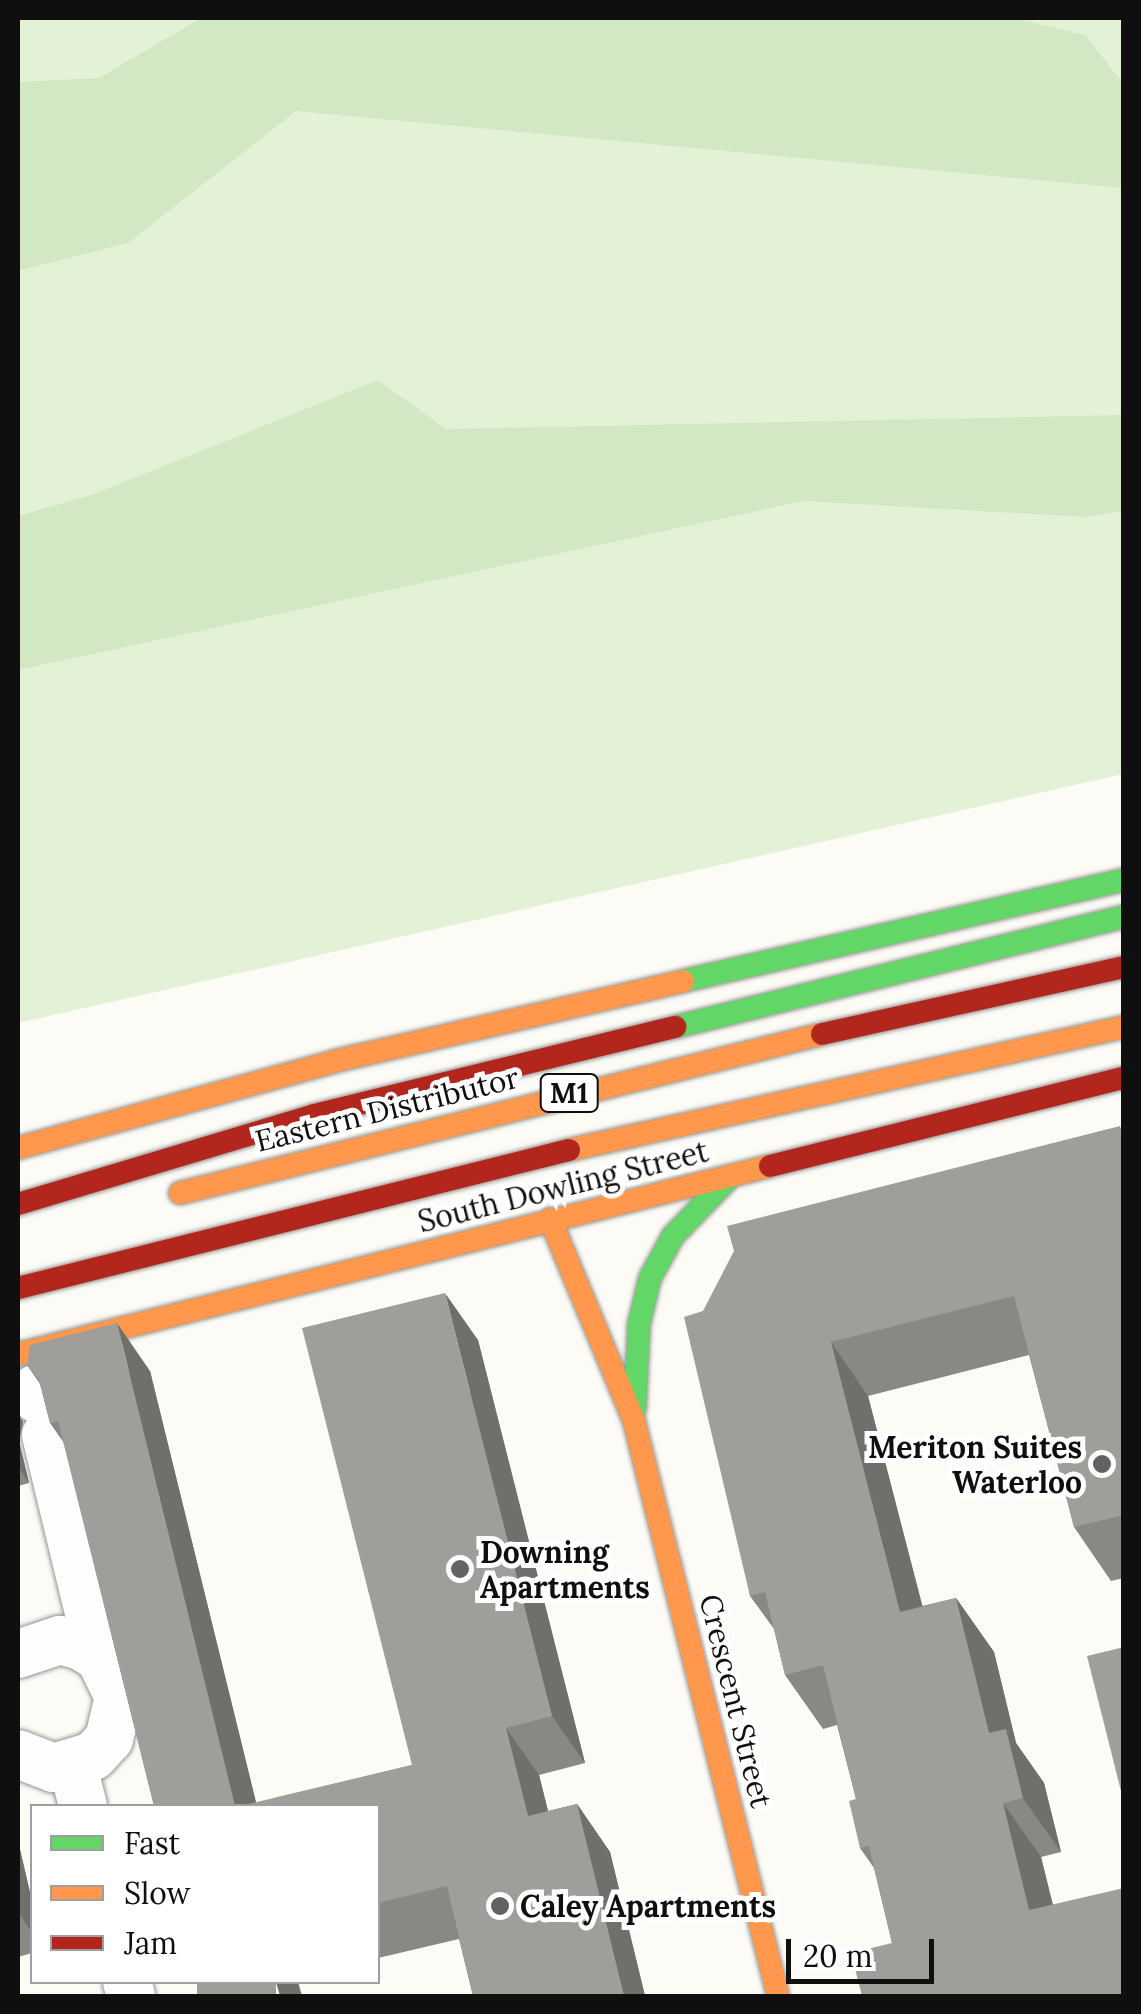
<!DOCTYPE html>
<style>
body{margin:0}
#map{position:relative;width:1141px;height:2014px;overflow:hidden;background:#fcfbf5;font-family:Lora,serif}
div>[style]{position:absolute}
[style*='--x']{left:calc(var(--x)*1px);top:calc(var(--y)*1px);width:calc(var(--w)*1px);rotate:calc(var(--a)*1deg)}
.green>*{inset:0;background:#e3f1d6}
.forest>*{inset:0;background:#d2e8c4}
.roads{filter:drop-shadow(0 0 2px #969593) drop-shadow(0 0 2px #969593)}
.street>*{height:48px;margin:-24px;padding:0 24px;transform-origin:24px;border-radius:24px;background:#fffefe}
.fast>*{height:22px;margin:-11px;padding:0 11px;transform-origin:11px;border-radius:11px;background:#63d668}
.slow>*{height:22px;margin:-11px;padding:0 11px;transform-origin:11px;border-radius:11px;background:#ff974d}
.jam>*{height:22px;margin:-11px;padding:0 11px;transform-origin:11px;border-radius:11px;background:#b3261e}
.wall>*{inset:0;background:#8a8884}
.shaded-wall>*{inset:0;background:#706f6c}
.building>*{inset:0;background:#a09e9a;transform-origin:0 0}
.dots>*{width:28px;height:28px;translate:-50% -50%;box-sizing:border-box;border:5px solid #fff;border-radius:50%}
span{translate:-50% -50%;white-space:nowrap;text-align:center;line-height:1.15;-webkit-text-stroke:10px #fff;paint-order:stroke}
.shield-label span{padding:2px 8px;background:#fff;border:2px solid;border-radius:8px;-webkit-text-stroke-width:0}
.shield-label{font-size:28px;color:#0f0f0f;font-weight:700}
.street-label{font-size:30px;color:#0f0f0f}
.poi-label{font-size:30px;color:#0f0f0f;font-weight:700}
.right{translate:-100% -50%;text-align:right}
.left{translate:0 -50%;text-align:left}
.frame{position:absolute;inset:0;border:20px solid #0f0f0f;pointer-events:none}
.legend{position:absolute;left:30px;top:1804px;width:350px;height:180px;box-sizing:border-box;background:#fff;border:2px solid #9f9f9f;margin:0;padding:12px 18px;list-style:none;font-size:30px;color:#0f0f0f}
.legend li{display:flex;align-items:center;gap:20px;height:50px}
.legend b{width:50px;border:2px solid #9f9f9f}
.scale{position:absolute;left:786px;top:1939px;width:148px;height:45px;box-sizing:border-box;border:5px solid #0f0f0f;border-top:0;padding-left:12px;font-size:30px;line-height:35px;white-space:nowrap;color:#0f0f0f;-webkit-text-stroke:8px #fff;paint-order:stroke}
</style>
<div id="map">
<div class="green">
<div style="clip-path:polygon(18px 18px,1123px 18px,1123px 774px,18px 1023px)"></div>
</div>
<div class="forest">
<div style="clip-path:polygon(201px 18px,1013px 18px,1085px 35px,1123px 83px,1123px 188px,296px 111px,128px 243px,18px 271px,18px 82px,99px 78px)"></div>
<div style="clip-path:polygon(378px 380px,446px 429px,1123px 415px,1123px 511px,1086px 517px,803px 501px,18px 670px,18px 516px,94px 494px)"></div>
</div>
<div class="roads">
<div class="street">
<div style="--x:35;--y:1389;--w:10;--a:79"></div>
<div style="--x:46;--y:1435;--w:229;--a:76.4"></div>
<div style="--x:18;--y:1654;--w:44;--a:-18.4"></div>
<div style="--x:60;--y:1640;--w:22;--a:16"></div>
<div style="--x:81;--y:1646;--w:22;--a:32"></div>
<div style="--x:100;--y:1658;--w:43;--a:64"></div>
<div style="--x:119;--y:1697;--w:43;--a:103.4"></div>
<div style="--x:109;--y:1739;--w:23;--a:133"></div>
<div style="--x:93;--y:1756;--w:41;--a:162.9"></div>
<div style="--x:54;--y:1768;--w:39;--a:-159"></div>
<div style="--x:73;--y:1766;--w:41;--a:76"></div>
<div style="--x:127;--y:1982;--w:15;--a:74"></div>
</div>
<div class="fast">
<div style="--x:683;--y:981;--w:452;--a:-12.9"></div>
<div style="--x:675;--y:1027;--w:462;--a:-13.8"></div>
<div style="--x:635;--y:1408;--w:84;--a:-87.3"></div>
<div style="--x:639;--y:1324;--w:47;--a:-76.6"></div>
<div style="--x:650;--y:1278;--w:48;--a:-61.3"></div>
<div style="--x:673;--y:1236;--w:83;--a:-46"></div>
</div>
<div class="slow">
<div style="--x:18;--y:1148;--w:329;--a:-15.3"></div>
<div style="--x:335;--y:1061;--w:357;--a:-12.9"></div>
<div style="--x:569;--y:1150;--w:568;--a:-12.5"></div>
<div style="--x:180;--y:1193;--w:661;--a:-13.91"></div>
<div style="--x:550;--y:1219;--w:219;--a:67.4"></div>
<div style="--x:634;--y:1421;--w:593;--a:75.94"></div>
<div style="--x:18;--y:1354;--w:775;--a:-14.04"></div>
</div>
<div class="jam">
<div style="--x:822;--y:1034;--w:309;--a:-12.5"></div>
<div style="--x:770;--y:1166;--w:365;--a:-14"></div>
<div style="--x:18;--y:1204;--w:309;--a:-16.7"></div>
<div style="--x:314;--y:1115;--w:372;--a:-13.7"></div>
<div style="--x:18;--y:1288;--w:568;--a:-14.06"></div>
</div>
</div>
<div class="wall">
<div style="clip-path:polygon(1124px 1131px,1124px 1578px,1111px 1581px,1074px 1527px,1029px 1355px,868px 1396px,922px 1606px,956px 1598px,994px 1652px,1016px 1743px,1044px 1783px,1061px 1852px,1041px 1857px,1053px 1905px,892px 1943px,874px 1868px,860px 1848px,856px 1799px,837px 1725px,823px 1729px,785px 1675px,774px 1629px,750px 1596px,703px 1311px)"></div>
<div style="clip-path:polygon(478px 1340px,585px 1763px,539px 1775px,548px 1811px,577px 1804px,610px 1852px,645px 1996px,473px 1996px,459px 1939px,378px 1958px,378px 1806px,154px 1806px,64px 1443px,50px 1423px,40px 1384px,27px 1365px,150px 1371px,256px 1803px,412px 1765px)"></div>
<div style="clip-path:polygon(18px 1414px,23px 1422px,19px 1441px,29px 1483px,18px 1486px)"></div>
<div style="clip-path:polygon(18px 1841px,32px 1901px,32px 1953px,18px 1957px)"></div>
</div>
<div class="shaded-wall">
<div style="clip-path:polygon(445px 1293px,478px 1340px,585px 1763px,552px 1716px)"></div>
<div style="clip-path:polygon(117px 1323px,150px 1371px,257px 1806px,235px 1806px)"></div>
<div style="clip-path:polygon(831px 1342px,868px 1396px,938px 1666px,900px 1612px)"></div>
<div style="clip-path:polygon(18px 1414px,23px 1422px,19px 1441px,29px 1483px,18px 1466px)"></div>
<div style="clip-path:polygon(956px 1598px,994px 1652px,1016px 1743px,1044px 1783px,1061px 1852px,1023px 1798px,989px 1733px)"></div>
<div style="clip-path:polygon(506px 1728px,539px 1775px,561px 1863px,528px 1816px)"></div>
<div style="clip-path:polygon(1003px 1803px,1041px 1857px,1067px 1964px,1029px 1910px)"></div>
<div style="clip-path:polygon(577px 1804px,610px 1852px,645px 1996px,624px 1996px)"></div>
<div style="clip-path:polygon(18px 1841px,32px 1901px,32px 1933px,18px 1911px)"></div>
<div style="clip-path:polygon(276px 1982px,298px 1982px,302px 1996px,280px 1996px)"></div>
</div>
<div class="building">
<div style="clip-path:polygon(1120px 1126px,1124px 1140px,1124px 1515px,1074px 1527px,1014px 1296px,831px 1342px,900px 1612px,956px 1598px,989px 1733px,1006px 1729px,1023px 1798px,1003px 1803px,1029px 1910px,1124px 1888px,1124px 1996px,862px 1996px,851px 1953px,892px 1943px,869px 1846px,860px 1848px,849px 1801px,856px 1799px,823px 1665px,785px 1675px,765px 1592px,750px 1596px,684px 1317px,703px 1311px,734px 1251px,727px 1226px)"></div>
<div style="clip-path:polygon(445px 1293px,552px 1716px,506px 1728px,528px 1816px,577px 1804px,624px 1996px,473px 1996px,447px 1886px,378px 1903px,378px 1806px,240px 1806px,412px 1765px,302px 1328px)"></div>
<div style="clip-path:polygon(117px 1323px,235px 1806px,154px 1806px,58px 1421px,50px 1423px,39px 1380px,27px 1365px,30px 1345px)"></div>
<div style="clip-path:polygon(1124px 1647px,1124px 1803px,1087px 1656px)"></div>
<div style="left:197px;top:1982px;width:79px;height:14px"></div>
</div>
<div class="dots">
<div style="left:1102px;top:1464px;background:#626260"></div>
<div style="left:460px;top:1569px;background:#626260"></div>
<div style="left:500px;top:1906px;background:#626260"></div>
</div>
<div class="shield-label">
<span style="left:569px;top:1093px">M1</span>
</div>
<div class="street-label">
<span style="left:387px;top:1109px;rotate:-14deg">Eastern Distributor</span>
<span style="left:563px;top:1186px;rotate:-14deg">South Dowling Street</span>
<span style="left:736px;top:1701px;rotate:76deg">Crescent Street</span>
</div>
<div class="poi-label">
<span class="right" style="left:1082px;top:1464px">Meriton Suites<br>Waterloo</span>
<span class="left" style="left:480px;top:1569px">Downing<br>Apartments</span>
<span class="left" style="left:520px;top:1906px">Caley Apartments</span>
</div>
<div class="frame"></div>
<ul class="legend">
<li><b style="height:12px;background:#63d668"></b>Fast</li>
<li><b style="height:12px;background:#ff974d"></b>Slow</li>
<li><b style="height:12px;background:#b3261e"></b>Jam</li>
</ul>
<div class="scale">20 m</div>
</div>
